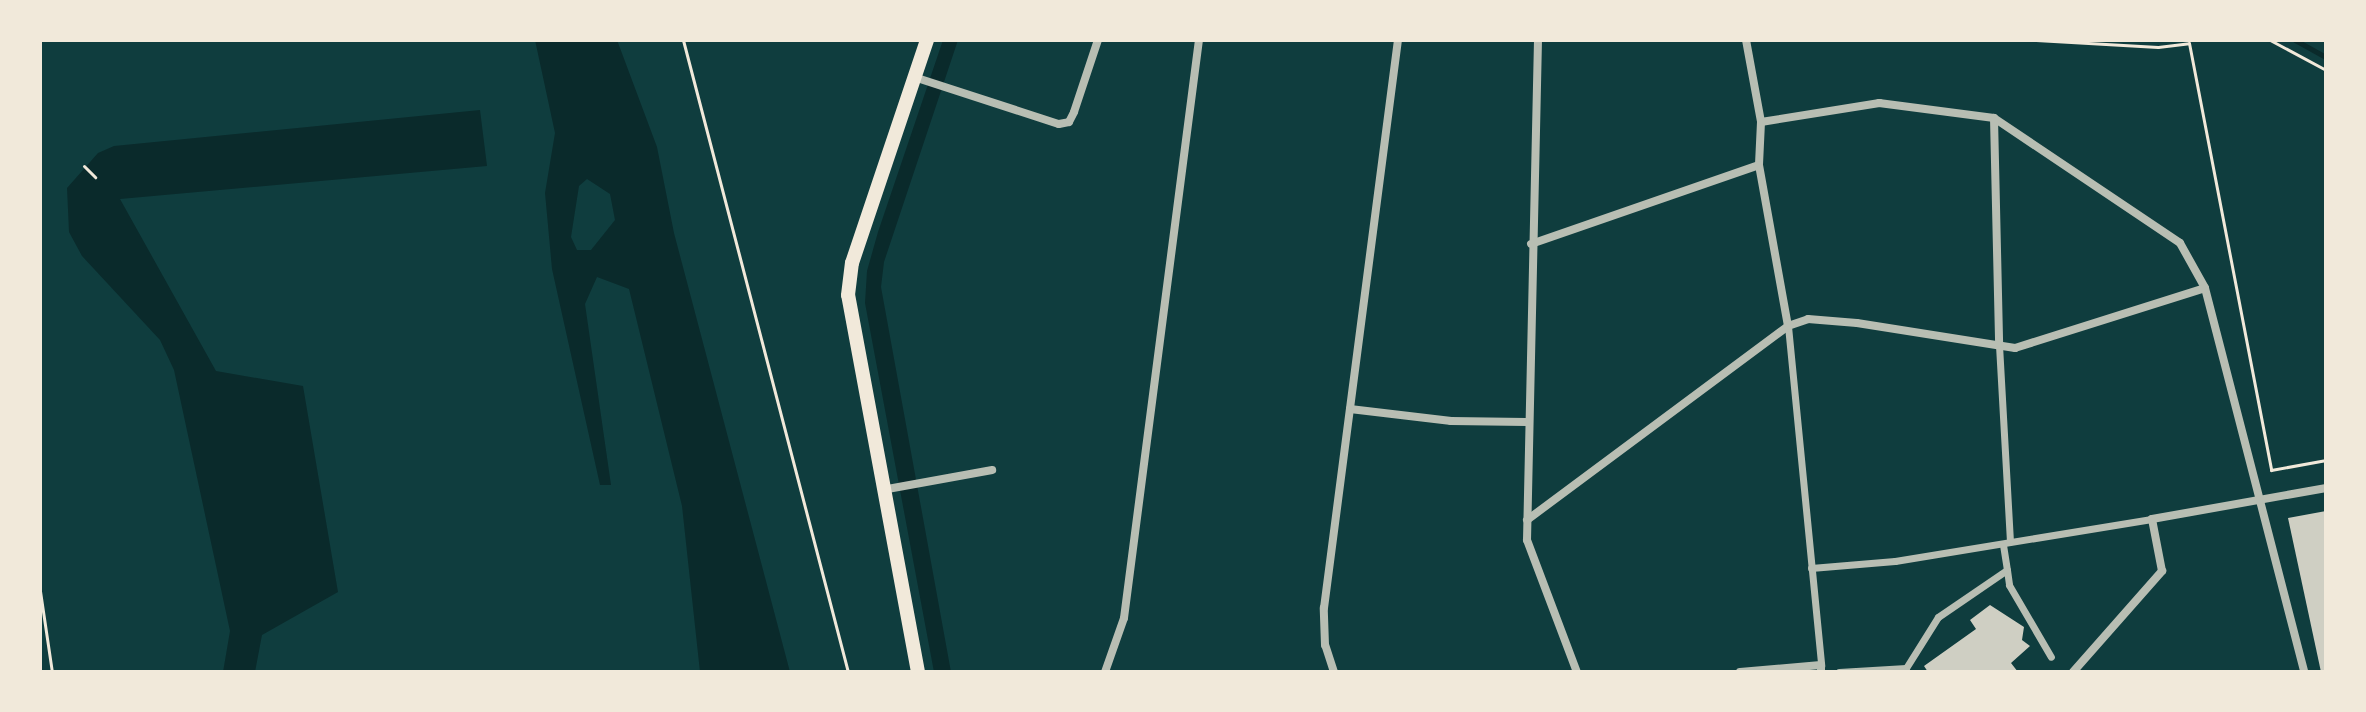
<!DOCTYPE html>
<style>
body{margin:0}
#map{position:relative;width:2366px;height:712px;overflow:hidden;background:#0f3d3e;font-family:"PT Sans Narrow",sans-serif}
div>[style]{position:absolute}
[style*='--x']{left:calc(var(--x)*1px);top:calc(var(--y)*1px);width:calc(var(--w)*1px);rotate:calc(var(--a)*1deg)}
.water>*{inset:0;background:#0a2a2b}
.stream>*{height:5px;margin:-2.5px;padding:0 2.5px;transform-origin:2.5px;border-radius:2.5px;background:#0a2a2b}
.building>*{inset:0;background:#cfcfc3}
.path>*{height:3px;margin:-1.5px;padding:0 1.5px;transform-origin:1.5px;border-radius:1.5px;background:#f1e9da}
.pedestrian>*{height:7px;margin:-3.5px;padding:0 3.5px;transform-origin:3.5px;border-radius:3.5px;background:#b8beb3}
.minor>*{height:8px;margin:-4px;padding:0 4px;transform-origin:4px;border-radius:4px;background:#b8beb3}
.secondary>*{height:14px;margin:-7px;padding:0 7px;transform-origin:7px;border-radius:7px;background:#f1e9da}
span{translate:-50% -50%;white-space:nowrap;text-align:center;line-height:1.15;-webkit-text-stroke:8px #f1e9da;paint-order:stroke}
.frame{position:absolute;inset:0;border:42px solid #f1e9da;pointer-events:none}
</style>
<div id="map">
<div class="water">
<div style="clip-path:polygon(evenodd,535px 40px,617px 40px,657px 147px,674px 233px,790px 672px,700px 672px,682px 506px,629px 289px,597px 277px,585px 304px,611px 485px,600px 485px,552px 269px,545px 193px,555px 133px,535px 40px,587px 179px,610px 194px,615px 220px,591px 250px,577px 250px,571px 237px,579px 186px,587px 179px)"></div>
<div style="clip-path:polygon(943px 40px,958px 40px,884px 262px,881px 287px,951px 672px,934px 672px,865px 303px,867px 271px,878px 232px)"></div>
<div style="clip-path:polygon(480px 110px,487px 166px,120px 199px,216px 371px,303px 386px,338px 592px,262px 635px,255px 672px,223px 672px,230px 631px,174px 370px,160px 340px,82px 256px,69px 232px,67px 188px,98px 153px,114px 146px)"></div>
</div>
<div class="stream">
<div style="--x:2295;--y:40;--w:35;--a:29"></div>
</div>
<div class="building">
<div style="clip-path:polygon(2326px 511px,2326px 672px,2321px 672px,2288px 518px)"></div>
<div style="clip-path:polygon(1990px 605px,2024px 627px,2022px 640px,2030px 646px,2011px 663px,2018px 672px,1928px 672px,1924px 666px,1976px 629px,1970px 620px)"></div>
</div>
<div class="path">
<div style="--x:683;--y:40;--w:653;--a:75.37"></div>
<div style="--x:2036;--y:40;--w:122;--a:3.3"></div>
<div style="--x:2158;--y:47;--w:31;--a:-7"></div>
<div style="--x:2189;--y:43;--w:435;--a:79.1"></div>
<div style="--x:2271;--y:470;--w:56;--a:-10.3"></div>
<div style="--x:2270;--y:40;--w:64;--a:28.2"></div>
<div style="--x:84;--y:166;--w:16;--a:45"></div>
<div style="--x:40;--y:591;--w:82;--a:81.6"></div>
</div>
<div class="pedestrian">
<div style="--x:1788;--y:326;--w:341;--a:84.4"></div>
<div style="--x:1999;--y:345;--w:197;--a:86.8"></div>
<div style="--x:1811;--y:568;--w:84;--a:-4.8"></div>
<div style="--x:1895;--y:561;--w:260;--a:-9.3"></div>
<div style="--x:2007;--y:570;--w:15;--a:82"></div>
<div style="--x:2009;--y:585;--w:83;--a:59.7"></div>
<div style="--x:1839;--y:672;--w:67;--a:-3.4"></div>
<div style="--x:1906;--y:668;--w:60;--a:-57.9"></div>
<div style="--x:1938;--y:617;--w:83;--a:-34.3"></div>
<div style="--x:2007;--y:570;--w:26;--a:-99"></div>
</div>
<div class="minor">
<div style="--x:1538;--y:40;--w:500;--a:91.26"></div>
<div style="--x:1527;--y:540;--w:141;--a:69.3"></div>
<div style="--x:1746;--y:40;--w:83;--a:79.6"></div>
<div style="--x:1761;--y:122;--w:43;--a:92.7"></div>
<div style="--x:1759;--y:165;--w:164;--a:79.8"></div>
<div style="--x:914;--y:77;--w:152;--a:18"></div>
<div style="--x:1059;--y:124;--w:10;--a:-11"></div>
<div style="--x:1069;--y:122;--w:11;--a:-63"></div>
<div style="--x:1074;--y:112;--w:76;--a:-71.6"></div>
<div style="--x:1994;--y:118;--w:227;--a:88.7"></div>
<div style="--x:1761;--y:122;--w:120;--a:-9.1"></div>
<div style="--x:1879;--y:103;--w:116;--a:7.4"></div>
<div style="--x:1994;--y:118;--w:224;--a:33.9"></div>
<div style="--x:2180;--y:243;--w:51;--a:60.9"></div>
<div style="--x:2205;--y:288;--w:397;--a:75.5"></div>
<div style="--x:1531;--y:244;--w:241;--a:-19.1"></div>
<div style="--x:1350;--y:409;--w:102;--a:6.8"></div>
<div style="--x:1451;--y:421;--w:77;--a:0.7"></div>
<div style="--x:882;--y:490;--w:112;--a:-10.3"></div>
<div style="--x:1527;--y:520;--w:325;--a:-36.6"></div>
<div style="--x:1788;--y:326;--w:21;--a:-19"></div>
<div style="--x:1808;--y:319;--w:49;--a:4.7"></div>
<div style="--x:1857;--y:323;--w:160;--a:9"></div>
<div style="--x:2015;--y:348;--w:199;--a:-17.5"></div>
<div style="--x:1105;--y:672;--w:57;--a:-70.6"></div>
<div style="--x:1124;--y:618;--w:583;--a:-82.61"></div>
<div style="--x:1334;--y:672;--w:28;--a:-108"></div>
<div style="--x:1325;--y:645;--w:37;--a:-92"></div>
<div style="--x:1324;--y:608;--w:573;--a:-82.58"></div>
<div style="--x:1740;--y:672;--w:81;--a:-4.9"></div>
<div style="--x:1821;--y:665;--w:7;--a:90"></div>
<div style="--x:2073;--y:672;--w:135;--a:-48.6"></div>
<div style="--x:2162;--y:571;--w:53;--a:-100.9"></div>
<div style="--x:2152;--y:519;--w:177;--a:-10.1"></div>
</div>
<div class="secondary">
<div style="--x:918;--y:672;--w:383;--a:-100.5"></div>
<div style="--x:848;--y:295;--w:32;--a:-83"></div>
<div style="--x:852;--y:263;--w:235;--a:-71.4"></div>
</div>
<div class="frame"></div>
</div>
